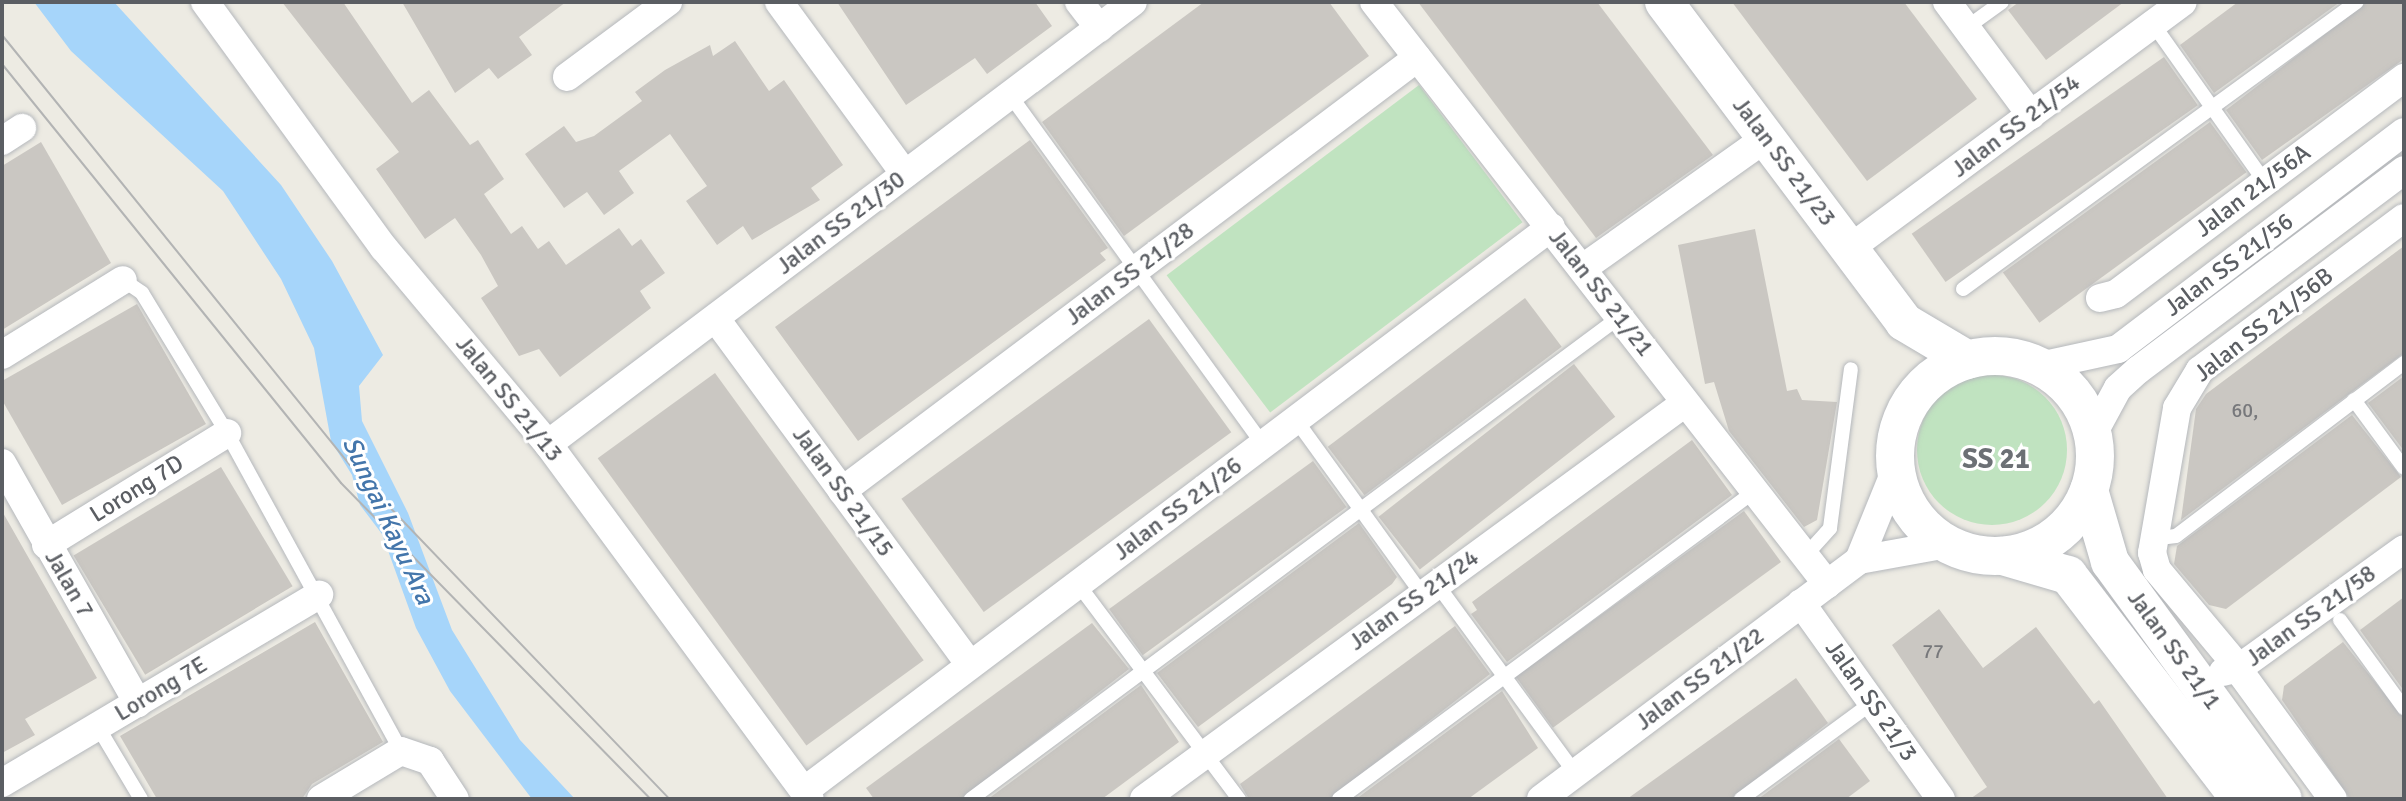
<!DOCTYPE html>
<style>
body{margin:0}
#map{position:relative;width:2406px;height:801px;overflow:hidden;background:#edebe3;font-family:Signika,sans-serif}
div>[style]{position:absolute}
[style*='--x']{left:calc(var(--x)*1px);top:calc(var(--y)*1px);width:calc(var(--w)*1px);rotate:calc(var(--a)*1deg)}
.green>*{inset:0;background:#c0e3c0;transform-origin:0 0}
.round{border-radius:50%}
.water>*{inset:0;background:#a6d5fa}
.building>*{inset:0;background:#cac7c2;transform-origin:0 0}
.roads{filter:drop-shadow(0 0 2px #b5b8bc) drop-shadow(0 0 2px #b5b8bc)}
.lane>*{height:14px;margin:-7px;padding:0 7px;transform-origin:7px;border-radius:7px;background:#fff}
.street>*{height:28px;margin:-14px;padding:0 14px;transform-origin:14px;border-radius:14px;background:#fff}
.secondary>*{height:38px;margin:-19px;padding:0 19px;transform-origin:19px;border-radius:19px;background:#fff}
.secondary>.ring{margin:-19px;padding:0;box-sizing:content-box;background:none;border:38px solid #fff;border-radius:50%}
.tram>*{height:2px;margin:-1px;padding:0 1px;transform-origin:1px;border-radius:1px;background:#b3b4b4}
span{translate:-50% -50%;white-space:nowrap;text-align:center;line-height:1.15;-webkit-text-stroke:6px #fff;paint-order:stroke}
.number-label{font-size:20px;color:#77787b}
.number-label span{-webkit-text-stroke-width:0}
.street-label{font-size:24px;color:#5b5e63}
.water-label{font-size:26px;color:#4476ab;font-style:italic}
.quarter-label{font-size:28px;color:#6c7075;font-weight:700}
.frame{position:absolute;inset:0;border:4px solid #5b5e63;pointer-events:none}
</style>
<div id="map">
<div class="green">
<div style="left:1419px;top:85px;width:172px;height:316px;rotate:53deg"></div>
<div class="round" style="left:1917px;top:375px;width:150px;height:150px"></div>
</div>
<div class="water">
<div style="clip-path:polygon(34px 2px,114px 2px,281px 185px,332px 261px,383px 355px,359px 386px,362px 421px,408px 513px,452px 630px,520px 740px,575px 799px,532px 799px,450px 691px,416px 628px,382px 534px,360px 505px,352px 475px,331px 441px,314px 348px,281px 279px,223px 191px,71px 51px)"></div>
</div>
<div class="building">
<div style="clip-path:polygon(282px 2px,343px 2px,412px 103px,429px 90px,470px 145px,478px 140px,504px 179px,484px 194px,511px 234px,522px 226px,538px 249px,549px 241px,566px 265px,619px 228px,632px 246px,641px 239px,665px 273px,640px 291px,651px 308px,560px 377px,539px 349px,519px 356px,481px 298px,498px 286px,481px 255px,455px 218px,425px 239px,376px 169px,399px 152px)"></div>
<div style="clip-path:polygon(402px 2px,566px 2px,519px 37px,532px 55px,498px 79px,489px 68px,455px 93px)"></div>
<div style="clip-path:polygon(837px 2px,1035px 2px,1052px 26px,987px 74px,975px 58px,906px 105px)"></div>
<div style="clip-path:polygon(1204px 2px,1329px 2px,1369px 56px,1124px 236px,1042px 122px)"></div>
<div style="clip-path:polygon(1418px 2px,1597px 2px,1713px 155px,1596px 238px)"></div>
<div style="clip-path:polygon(1732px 2px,1904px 2px,1977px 99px,1867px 181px)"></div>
<div style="clip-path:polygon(2019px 2px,2124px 2px,2046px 60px,2008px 10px)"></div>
<div style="clip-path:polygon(2238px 2px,2340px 2px,2214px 93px,2180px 45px)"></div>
<div style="clip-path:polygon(2367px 2px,2404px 2px,2404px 59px,2262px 160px,2226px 110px)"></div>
<div style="clip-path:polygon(735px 41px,769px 91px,784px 80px,843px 165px,811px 188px,820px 200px,752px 240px,743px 226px,717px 245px,686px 201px,707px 186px,670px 134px,619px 171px,634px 193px,604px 215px,587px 192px,564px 208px,525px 154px,564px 126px,576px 142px,594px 136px,642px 101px,635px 92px,665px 70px,710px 45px,713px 56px)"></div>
<div style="left:2164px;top:57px;width:59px;height:308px;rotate:55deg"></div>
<div style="left:2210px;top:122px;width:62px;height:256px;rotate:54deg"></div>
<div style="clip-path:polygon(1030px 140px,1108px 248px,1100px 253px,1106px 260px,858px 441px,775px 327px)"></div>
<div style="clip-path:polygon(41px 142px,111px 263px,2px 330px,2px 166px)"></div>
<div style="clip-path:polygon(1755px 229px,1787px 391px,1797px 389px,1802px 400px,1837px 402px,1817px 520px,1804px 527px,1729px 431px,1714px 382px,1705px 384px,1678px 245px)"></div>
<div style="clip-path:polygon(2404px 246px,2404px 353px,2181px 520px,2196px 409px,2206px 394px)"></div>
<div style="left:1525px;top:298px;width:61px;height:247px;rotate:53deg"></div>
<div style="clip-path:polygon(137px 304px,206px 424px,62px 505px,2px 400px,2px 381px)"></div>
<div style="left:1149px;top:319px;width:140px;height:306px;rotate:54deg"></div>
<div style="left:1574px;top:364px;width:67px;height:248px;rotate:52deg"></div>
<div style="left:715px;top:373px;width:355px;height:145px;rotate:54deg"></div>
<div style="clip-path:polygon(2404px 376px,2404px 451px,2368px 403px)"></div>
<div style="clip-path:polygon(2352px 415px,2401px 477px,2226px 609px,2209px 605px,2174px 564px,2177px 546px)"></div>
<div style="clip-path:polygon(1692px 440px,1732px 495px,1507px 662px,1471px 614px,1477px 610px,1472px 602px)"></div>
<div style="left:1313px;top:461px;width:57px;height:252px;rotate:54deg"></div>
<div style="left:221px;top:467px;width:139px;height:172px;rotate:59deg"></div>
<div style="clip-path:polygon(2px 511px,97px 678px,25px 719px,35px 735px,2px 753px)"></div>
<div style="left:1744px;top:511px;width:63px;height:282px;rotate:54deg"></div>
<div style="clip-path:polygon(1359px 523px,1397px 577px,1392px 584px,1198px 727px,1157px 673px)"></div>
<div style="clip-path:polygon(2404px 597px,2404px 691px,2360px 630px)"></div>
<div style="clip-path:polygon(1939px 609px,1983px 668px,2036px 627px,2094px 704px,2099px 700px,2168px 799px,1970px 799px,1987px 787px,1892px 645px)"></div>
<div style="clip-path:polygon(315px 622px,383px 742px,312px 784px,302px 799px,157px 799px,120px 736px)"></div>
<div style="clip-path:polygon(1092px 623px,1129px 669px,961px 799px,874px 799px,866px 788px)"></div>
<div style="clip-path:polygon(1455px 626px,1490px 674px,1329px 799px,1249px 799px,1240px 784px)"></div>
<div style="clip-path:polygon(2343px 642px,2404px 718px,2404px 799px,2350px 799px,2282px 700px,2284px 686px)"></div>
<div style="clip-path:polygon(1796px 678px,1828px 723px,1731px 799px,1627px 799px)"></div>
<div style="clip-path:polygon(1141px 685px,1179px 742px,1102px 799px,988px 799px)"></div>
<div style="clip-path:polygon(1502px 691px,1538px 748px,1468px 799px,1356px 799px)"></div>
<div style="clip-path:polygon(1839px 739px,1870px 781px,1846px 799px,1758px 799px)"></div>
</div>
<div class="roads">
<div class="lane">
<div style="--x:2153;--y:24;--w:194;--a:54.7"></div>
<div style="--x:1966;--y:28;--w:44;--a:-35.8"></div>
<div style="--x:1010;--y:95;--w:432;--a:54.1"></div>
<div style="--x:123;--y:280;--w:23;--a:34"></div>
<div style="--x:142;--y:293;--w:164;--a:58.7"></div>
<div style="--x:227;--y:433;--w:362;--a:61.3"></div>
<div style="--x:1963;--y:289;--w:487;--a:-36.1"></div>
<div style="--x:2354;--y:400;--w:84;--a:53.7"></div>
<div style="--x:1296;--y:420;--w:215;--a:54.1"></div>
<div style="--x:2151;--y:539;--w:25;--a:-7"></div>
<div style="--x:2176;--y:536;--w:286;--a:-37.2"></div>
<div style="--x:1806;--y:555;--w:36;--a:-48"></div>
<div style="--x:1830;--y:528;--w:160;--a:-82.5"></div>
<div style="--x:1436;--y:583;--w:235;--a:53.8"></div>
<div style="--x:1078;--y:584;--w:269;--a:53.2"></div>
<div style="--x:2340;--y:620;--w:109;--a:54"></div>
<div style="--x:98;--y:727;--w:84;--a:59.2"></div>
<div style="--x:971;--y:799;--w:810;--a:-36.62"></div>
<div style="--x:1339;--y:799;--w:518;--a:-36.52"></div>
<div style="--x:1741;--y:799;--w:164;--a:-36.3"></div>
</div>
<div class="street">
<div style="--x:205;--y:2;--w:304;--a:54"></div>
<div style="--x:384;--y:248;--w:256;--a:50.1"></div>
<div style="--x:548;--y:444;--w:441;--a:53.6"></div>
<div style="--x:779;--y:2;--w:213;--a:53.8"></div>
<div style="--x:1079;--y:2;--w:33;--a:52"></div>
<div style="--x:1374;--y:2;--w:738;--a:52.1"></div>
<div style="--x:1947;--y:2;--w:141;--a:53.4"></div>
<div style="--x:567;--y:77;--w:126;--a:-36.6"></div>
<div style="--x:2;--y:141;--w:24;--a:-33"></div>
<div style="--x:1849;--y:249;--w:415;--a:-36.5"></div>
<div style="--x:1583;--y:268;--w:224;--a:-35.4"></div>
<div style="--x:2100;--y:298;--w:16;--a:-14"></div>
<div style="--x:2116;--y:294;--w:360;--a:-36.9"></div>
<div style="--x:716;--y:319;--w:429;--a:53.7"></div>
<div style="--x:2;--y:355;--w:142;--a:-31.8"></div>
<div style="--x:2040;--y:366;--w:80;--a:-12.3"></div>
<div style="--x:2118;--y:349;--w:359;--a:-37.2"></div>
<div style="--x:2093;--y:434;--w:52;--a:-61.5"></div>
<div style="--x:2118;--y:388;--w:27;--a:-42"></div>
<div style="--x:2138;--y:370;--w:333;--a:-36.9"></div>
<div style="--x:548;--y:444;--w:733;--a:-37.07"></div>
<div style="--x:2;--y:463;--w:276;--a:60.5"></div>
<div style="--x:842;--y:491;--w:720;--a:-36.98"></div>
<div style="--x:46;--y:545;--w:213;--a:-31.7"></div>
<div style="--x:1859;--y:560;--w:98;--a:-67.9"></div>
<div style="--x:1801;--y:603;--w:241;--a:54.5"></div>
<div style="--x:2239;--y:668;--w:128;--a:-129.9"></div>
<div style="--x:2157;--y:570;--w:18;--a:-106"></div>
<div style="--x:2152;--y:553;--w:147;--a:-80.2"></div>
<div style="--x:2177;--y:408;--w:44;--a:-58.8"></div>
<div style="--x:2200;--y:370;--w:254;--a:-36.7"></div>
<div style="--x:2223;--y:672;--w:16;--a:-14"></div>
<div style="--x:2239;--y:668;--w:203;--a:-35.8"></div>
<div style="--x:2243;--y:676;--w:152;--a:53.8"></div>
<div style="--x:2;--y:783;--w:369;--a:-30.7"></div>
<div style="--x:804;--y:791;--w:936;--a:-37.05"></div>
<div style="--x:321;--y:799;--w:93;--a:-31"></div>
<div style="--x:401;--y:751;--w:31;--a:19"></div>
<div style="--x:430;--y:761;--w:45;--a:56.7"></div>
<div style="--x:1144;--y:799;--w:670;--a:-36.2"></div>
<div style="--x:1541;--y:799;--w:398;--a:-36.9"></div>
<div style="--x:1859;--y:560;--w:90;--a:-10.2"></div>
</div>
<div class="secondary">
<div style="--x:1664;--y:2;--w:400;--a:53.1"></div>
<div style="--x:1904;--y:322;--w:74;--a:30.7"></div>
<div class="ring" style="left:1895px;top:356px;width:162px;height:162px"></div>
<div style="--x:2089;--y:490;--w:75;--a:73.7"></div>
<div style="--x:2110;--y:562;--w:293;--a:53.9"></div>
<div style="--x:2003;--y:556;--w:68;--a:16.3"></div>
<div style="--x:2068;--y:575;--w:282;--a:52.5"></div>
</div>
</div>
<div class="tram">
<div style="--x:2;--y:35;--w:560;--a:51.02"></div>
<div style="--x:354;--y:470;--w:456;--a:46.2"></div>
<div style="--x:2;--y:64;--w:539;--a:51.02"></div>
<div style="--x:341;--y:483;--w:442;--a:45.6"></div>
</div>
<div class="number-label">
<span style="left:2245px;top:410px">60,</span>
<span style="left:1933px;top:651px">77</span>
</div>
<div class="street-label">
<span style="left:2016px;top:126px;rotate:-37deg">Jalan SS 21/54</span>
<span style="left:1784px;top:162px;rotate:53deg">Jalan SS 21/23</span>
<span style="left:2253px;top:191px;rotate:-37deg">Jalan 21/56A</span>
<span style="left:841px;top:223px;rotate:-37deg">Jalan SS 21/30</span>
<span style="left:2229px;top:265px;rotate:-37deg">Jalan SS 21/56</span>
<span style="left:1130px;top:274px;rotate:-37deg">Jalan SS 21/28</span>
<span style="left:1601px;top:293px;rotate:52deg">Jalan SS 21/21</span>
<span style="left:2264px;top:325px;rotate:-38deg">Jalan SS 21/56B</span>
<span style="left:509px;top:399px;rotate:51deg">Jalan SS 21/13</span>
<span style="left:137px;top:489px;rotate:-32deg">Lorong 7D</span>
<span style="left:843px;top:492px;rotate:54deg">Jalan SS 21/15</span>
<span style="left:1178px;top:509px;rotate:-37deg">Jalan SS 21/26</span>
<span style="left:69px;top:584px;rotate:60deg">Jalan 7</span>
<span style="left:1414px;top:600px;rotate:-36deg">Jalan SS 21/24</span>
<span style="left:2311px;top:616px;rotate:-36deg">Jalan SS 21/58</span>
<span style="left:2174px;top:650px;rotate:54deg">Jalan SS 21/1</span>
<span style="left:1700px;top:679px;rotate:-37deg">Jalan SS 21/22</span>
<span style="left:161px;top:689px;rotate:-31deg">Lorong 7E</span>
<span style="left:1871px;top:701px;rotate:55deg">Jalan SS 21/3</span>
</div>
<div class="water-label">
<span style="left:387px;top:521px;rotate:65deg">Sungai Kayu Ara</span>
</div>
<div class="quarter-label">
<span style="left:1996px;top:459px">SS 21</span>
</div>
<div class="frame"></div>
</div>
